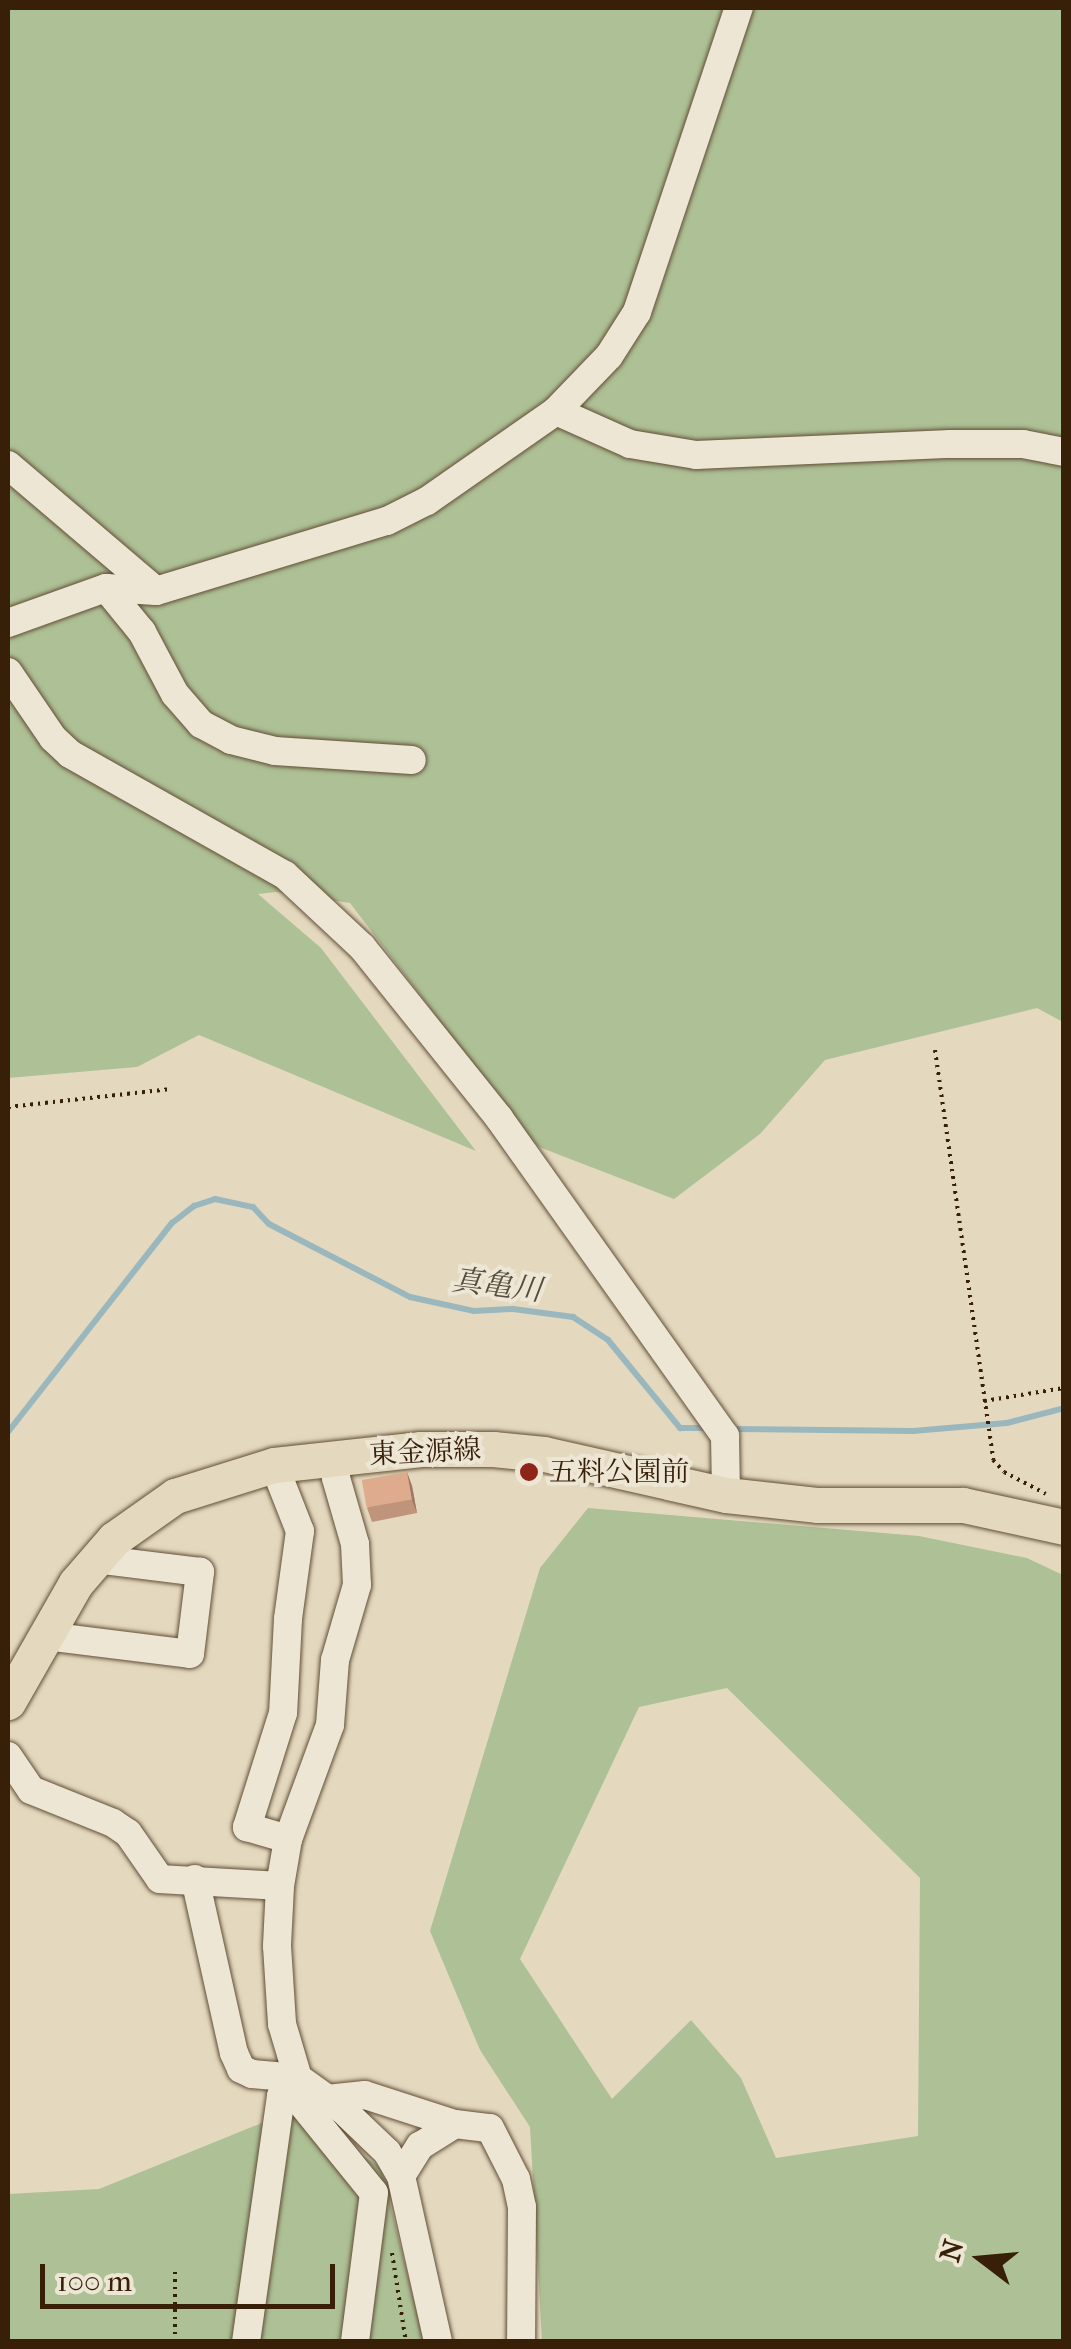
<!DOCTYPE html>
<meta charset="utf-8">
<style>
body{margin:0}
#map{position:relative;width:1071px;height:2349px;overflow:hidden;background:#e4d9bf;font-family:"IM FELL French Canon","Noto Serif JP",serif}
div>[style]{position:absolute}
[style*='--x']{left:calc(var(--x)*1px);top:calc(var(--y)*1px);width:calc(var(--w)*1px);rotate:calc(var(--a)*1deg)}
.green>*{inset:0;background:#aec096}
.stream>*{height:6px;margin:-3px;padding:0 3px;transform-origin:3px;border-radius:3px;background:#9ab7bd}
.path>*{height:4px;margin-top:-2px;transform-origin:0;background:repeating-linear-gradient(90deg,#371f08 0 2.5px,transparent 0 7.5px)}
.roads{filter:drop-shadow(0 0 2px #624e36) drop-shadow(0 0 2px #624e36)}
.minor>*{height:28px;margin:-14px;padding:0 14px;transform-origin:14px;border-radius:14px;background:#ede6d5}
.major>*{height:35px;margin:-17.5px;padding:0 17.5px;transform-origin:17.5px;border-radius:17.5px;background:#e4d9bf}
.wall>*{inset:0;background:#c0937b}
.shaded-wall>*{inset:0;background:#9c7864}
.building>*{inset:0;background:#dfab8f;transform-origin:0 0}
.dots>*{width:28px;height:28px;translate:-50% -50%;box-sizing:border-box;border:5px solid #ede6d5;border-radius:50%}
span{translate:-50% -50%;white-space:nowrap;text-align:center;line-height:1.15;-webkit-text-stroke:8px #ede6d5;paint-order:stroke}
.street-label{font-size:28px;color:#371f08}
.poi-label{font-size:28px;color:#371f08}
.left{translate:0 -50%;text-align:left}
.water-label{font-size:30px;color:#554d3e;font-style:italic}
.frame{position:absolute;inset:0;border:10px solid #371f08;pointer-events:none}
.north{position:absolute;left:931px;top:2209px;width:100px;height:100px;-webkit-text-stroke:8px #ede6d5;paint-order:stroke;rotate:286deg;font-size:28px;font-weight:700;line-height:40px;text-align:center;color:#371f08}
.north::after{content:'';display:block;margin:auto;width:35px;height:45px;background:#371f08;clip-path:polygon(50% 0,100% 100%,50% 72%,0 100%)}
.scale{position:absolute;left:40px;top:2264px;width:295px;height:45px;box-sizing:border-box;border:5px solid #371f08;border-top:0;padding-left:12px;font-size:30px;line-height:35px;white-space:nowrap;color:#371f08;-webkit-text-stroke:8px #ede6d5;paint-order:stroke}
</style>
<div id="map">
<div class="green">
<div style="clip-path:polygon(8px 8px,1063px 8px,1063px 1022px,1037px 1008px,825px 1060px,760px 1134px,674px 1199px,539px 1147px,490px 1103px,433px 1012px,350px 903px,276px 892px,258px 894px,321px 948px,476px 1151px,199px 1035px,137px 1067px,8px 1078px)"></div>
<div style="clip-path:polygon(evenodd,588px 1508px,919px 1536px,1027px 1558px,1063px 1575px,1063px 2341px,542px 2341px,530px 2127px,480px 2050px,430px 1931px,540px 1568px,588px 1508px,727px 1688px,920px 1878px,918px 2136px,776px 2158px,741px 2078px,691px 2020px,612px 2099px,520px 1959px,639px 1707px,727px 1688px)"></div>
<div style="clip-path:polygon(289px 2112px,381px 2167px,424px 2341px,8px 2342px,8px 2194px,99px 2189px)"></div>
</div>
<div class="stream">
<div style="--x:729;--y:1429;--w:184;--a:0.6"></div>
<div style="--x:913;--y:1431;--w:94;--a:-4.9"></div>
<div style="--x:1007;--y:1423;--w:59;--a:-14.7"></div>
<div style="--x:8;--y:1432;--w:266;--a:-51.9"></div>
<div style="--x:172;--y:1223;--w:28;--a:-38"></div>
<div style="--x:194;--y:1206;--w:22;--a:-18"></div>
<div style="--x:215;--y:1199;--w:39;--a:12"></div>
<div style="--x:253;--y:1207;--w:23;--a:47"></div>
<div style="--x:269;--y:1224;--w:159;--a:27.4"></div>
<div style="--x:410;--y:1297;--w:66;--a:12.3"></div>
<div style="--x:474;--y:1311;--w:39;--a:-3"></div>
<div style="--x:513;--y:1309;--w:61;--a:7.6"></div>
<div style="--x:573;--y:1317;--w:42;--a:33.3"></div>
<div style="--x:608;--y:1340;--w:114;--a:50.7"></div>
<div style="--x:680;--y:1428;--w:26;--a:0"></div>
</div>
<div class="path">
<div style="--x:935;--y:1050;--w:414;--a:81.9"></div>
<div style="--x:993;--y:1460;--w:16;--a:47"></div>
<div style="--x:1004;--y:1472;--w:47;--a:27.6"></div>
<div style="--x:8;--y:1107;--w:164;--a:-6.3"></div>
<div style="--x:984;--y:1401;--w:81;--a:-9.2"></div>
<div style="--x:392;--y:2253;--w:90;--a:81.1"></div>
<div style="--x:175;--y:2272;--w:70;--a:90"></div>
</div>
<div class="roads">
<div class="minor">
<div style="--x:556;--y:411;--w:81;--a:24"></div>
<div style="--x:630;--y:444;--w:67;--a:9.5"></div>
<div style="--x:696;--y:455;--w:255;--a:-2.5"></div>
<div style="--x:951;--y:444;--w:72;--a:0"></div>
<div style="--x:1023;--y:444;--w:42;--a:11"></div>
<div style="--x:8;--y:465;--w:194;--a:40.4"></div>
<div style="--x:106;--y:588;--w:57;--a:50.7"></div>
<div style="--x:142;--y:632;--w:70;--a:62"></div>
<div style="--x:175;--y:694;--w:40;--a:49"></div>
<div style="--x:201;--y:724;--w:34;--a:28"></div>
<div style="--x:231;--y:740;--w:45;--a:14"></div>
<div style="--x:275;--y:751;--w:137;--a:3.8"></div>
<div style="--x:8;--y:623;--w:104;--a:-19.7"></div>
<div style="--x:106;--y:588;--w:50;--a:3.4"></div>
<div style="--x:156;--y:591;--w:241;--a:-16.9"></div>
<div style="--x:387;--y:521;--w:45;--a:-26.6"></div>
<div style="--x:427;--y:501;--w:157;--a:-34.9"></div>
<div style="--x:556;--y:411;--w:76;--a:-46.1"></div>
<div style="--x:609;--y:356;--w:52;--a:-57.5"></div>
<div style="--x:637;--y:312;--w:321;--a:-71.5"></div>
<div style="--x:8;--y:672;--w:80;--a:55.7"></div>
<div style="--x:53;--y:738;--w:23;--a:43"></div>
<div style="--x:70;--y:754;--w:247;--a:29.4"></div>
<div style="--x:285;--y:875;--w:105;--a:43.1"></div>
<div style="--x:362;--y:947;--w:219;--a:51.3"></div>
<div style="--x:499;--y:1118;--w:390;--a:54.6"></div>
<div style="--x:725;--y:1436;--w:59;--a:89"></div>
<div style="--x:335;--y:1457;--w:21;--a:87"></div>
<div style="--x:336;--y:1478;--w:69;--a:73.9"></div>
<div style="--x:355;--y:1544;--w:41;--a:87.2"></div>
<div style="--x:357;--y:1585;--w:78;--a:106.3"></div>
<div style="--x:335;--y:1660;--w:65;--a:94.4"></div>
<div style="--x:330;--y:1725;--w:121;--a:110.2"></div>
<div style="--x:288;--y:1839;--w:48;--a:99.7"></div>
<div style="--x:280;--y:1886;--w:60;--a:92.9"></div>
<div style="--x:277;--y:1946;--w:78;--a:86.3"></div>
<div style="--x:282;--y:2024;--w:56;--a:73.5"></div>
<div style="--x:298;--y:2078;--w:55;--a:35.4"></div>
<div style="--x:343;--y:2110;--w:61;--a:43.7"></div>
<div style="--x:387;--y:2152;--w:28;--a:60"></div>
<div style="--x:401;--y:2176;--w:170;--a:77.4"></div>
<div style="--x:274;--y:1465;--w:71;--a:68.5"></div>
<div style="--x:300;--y:1531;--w:89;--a:97.8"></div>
<div style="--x:288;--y:1619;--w:94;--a:93"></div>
<div style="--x:283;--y:1713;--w:120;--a:107.5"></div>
<div style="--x:247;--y:1827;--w:43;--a:16.3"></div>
<div style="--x:46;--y:1636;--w:145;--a:7.1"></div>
<div style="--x:190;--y:1654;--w:83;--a:-83"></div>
<div style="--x:200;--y:1572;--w:105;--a:-172.9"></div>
<div style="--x:8;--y:1756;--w:41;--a:55.9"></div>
<div style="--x:31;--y:1790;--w:88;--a:21.9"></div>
<div style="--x:113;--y:1823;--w:18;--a:34"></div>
<div style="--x:128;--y:1833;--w:56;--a:55.2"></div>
<div style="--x:160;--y:1879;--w:120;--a:3.3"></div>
<div style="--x:195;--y:1879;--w:178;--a:77.4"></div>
<div style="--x:234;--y:2053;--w:17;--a:66"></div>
<div style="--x:241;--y:2069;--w:12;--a:24"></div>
<div style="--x:252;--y:2074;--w:46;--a:5"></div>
<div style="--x:327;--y:2099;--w:38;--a:-6"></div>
<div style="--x:365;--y:2095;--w:95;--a:17.9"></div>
<div style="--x:455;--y:2124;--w:35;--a:7"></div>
<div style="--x:490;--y:2128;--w:57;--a:63"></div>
<div style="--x:516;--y:2179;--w:29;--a:78"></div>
<div style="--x:522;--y:2207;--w:135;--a:90.4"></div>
<div style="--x:401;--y:2176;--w:36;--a:-58"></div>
<div style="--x:420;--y:2146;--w:41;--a:-32.2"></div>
<div style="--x:246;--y:2342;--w:248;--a:-81.9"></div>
<div style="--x:281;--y:2096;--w:25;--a:-47"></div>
<div style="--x:298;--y:2078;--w:26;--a:81"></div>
<div style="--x:302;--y:2104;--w:114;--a:51"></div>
<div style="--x:374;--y:2193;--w:150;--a:97.3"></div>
</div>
<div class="major">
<div style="--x:8;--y:1702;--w:137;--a:-60.3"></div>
<div style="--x:76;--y:1583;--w:58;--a:-49.2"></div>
<div style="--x:114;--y:1539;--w:75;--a:-35.2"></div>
<div style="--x:175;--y:1496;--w:104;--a:-17.4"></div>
<div style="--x:274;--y:1465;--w:148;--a:-6.2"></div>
<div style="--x:421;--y:1449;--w:72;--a:0"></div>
<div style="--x:493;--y:1449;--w:51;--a:5.6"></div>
<div style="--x:544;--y:1454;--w:187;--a:12.7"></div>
<div style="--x:726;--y:1495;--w:93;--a:6.2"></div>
<div style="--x:818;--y:1505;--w:145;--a:0"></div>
<div style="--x:963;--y:1505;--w:103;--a:12.3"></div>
</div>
</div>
<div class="wall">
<div style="clip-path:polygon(407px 1472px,412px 1486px,417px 1513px,372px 1522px,367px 1508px)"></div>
</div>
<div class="shaded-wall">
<div style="clip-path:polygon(407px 1472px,412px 1486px,417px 1513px,412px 1500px)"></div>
</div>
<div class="building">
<div style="left:407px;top:1472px;width:28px;height:46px;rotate:80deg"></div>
</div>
<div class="dots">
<div style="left:529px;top:1472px;background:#8f2418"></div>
</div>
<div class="street-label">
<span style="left:425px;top:1452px;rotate:-3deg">東金源線</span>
</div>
<div class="poi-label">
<span class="left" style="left:549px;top:1472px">五料公園前</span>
</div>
<div class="water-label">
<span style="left:497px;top:1286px;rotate:7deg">真亀川</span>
</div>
<div class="frame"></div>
<div class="north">N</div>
<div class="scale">100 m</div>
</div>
